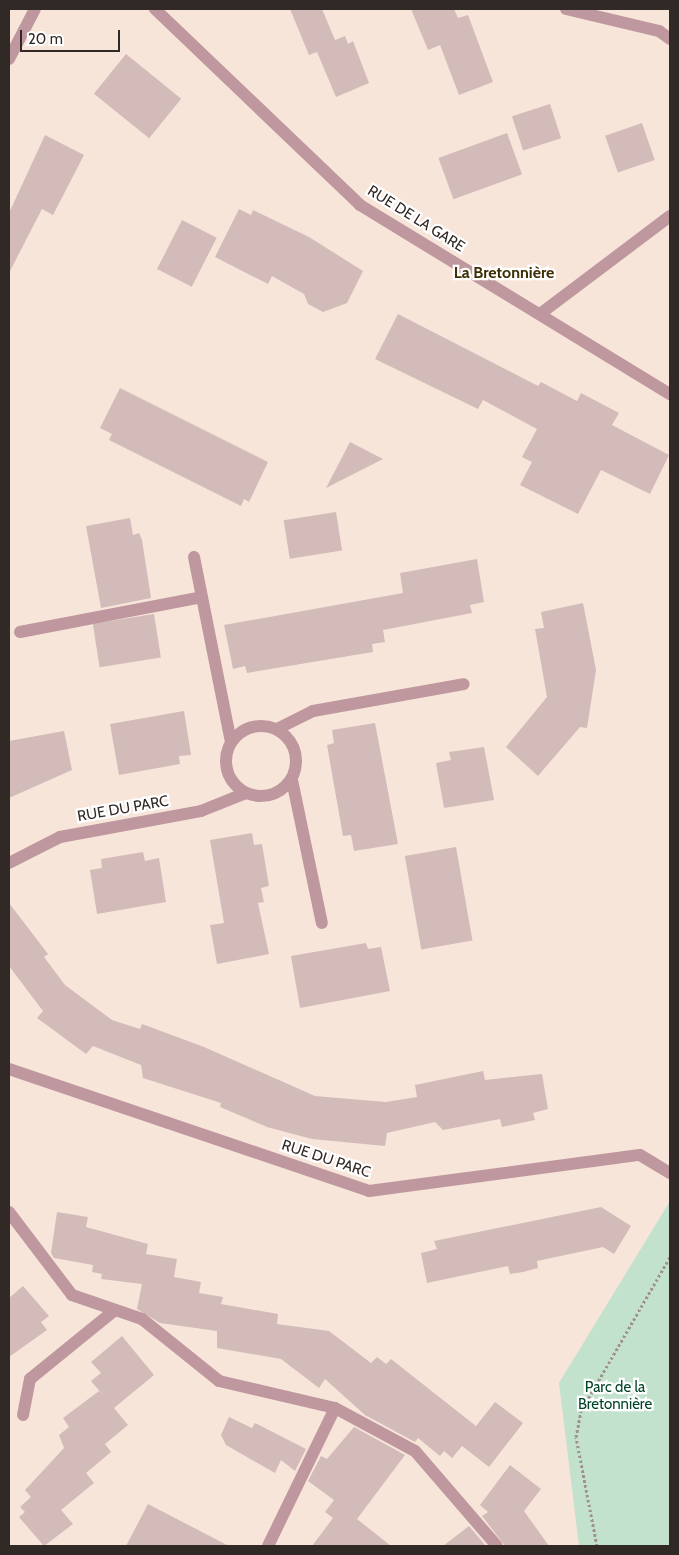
<!DOCTYPE html>
<meta charset="utf-8">
<style>
body{margin:0}
#map{position:relative;width:679px;height:1555px;overflow:hidden;background:#f8e5d9;font-family:Cabin,sans-serif}
div>[style]{position:absolute}
[style*='--x']{left:calc(var(--x)*1px);top:calc(var(--y)*1px);width:calc(var(--w)*1px);rotate:calc(var(--a)*1deg)}
.green>*{inset:0;background:#c2e2ce}
.building>*{inset:0;background:#d3bbba;transform-origin:0 0}
.path>*{height:3px;margin-top:-1.5px;transform-origin:0;background:repeating-linear-gradient(90deg,#a0928a 0 2.5px,transparent 0 5px)}
.street>*{height:12px;margin:-6px;padding:0 6px;transform-origin:6px;border-radius:6px;background:#bf979f}
.street>.ring{margin:-6px;padding:0;box-sizing:content-box;background:none;border:12px solid #bf979f;border-radius:50%}
span{translate:-50% -50%;white-space:nowrap;text-align:center;line-height:1.15;-webkit-text-stroke:4.5px #fff;paint-order:stroke}
.street-label{font-size:15px;color:#302925}
.park-label{font-size:15px;color:#004427}
.neighbourhood-label{font-size:16px;color:#3d2e04;font-weight:700}
.frame{position:absolute;inset:0;border:10px solid #302925;pointer-events:none}
.scale{position:absolute;left:20px;top:30px;width:100px;height:22px;box-sizing:border-box;border:2px solid #302925;border-top:0;padding-left:6px;font-size:15px;line-height:18px;white-space:nowrap;color:#302925;-webkit-text-stroke:4px #fff;paint-order:stroke}
</style>
<div id="map">
<div class="green">
<div style="clip-path:polygon(670px 1201px,670px 1546px,579px 1546px,559px 1383px)"></div>
</div>
<div class="building">
<div style="clip-path:polygon(290px 9px,322px 9px,335px 40px,345px 36px,348px 44px,353px 41px,369px 83px,336px 97px,317px 52px,309px 55px)"></div>
<div style="clip-path:polygon(411px 9px,454px 9px,458px 18px,468px 15px,493px 82px,459px 95px,440px 45px,428px 50px)"></div>
<div style="left:126px;top:54px;width:71px;height:51px;rotate:39deg"></div>
<div style="left:550px;top:104px;width:36px;height:40px;rotate:72deg"></div>
<div style="left:642px;top:123px;width:39px;height:39px;rotate:71deg"></div>
<div style="left:507px;top:133px;width:44px;height:73px;rotate:70deg"></div>
<div style="clip-path:polygon(45px 135px,84px 155px,53px 215px,42px 209px,9px 273px,9px 213px)"></div>
<div style="clip-path:polygon(239px 209px,251px 215px,253px 210px,309px 237px,363px 271px,347px 303px,323px 312px,308px 304px,304px 294px,272px 276px,268px 284px,215px 257px)"></div>
<div style="left:182px;top:220px;width:39px;height:55px;rotate:27deg"></div>
<div style="clip-path:polygon(398px 314px,538px 386px,541px 382px,577px 401px,581px 393px,619px 413px,612px 425px,669px 455px,650px 494px,601px 470px,578px 514px,520px 485px,532px 462px,522px 457px,537px 429px,483px 400px,478px 409px,375px 359px)"></div>
<div style="clip-path:polygon(120px 388px,268px 462px,249px 502px,244px 499px,241px 506px,109px 440px,112px 434px,100px 428px)"></div>
<div style="clip-path:polygon(350px 442px,383px 459px,326px 488px)"></div>
<div style="left:336px;top:512px;width:39px;height:53px;rotate:81deg"></div>
<div style="clip-path:polygon(130px 518px,133px 535px,139px 533px,142px 540px,151px 598px,101px 608px,86px 526px)"></div>
<div style="clip-path:polygon(477px 559px,484px 602px,470px 605px,472px 613px,383px 630px,385px 642px,372px 644px,373px 652px,247px 673px,245px 666px,233px 669px,224px 625px,403px 593px,400px 573px)"></div>
<div style="clip-path:polygon(583px 603px,596px 670px,587px 728px,580px 727px,538px 776px,506px 747px,547px 697px,535px 629px,544px 628px,541px 612px)"></div>
<div style="left:154px;top:614px;width:44px;height:62px;rotate:81deg"></div>
<div style="clip-path:polygon(184px 711px,191px 755px,179px 756px,180px 764px,119px 775px,110px 724px)"></div>
<div style="clip-path:polygon(375px 723px,398px 844px,354px 851px,351px 835px,343px 836px,327px 745px,334px 743px,332px 730px)"></div>
<div style="clip-path:polygon(64px 731px,72px 770px,9px 798px,9px 741px)"></div>
<div style="clip-path:polygon(484px 747px,494px 800px,444px 808px,436px 763px,451px 760px,449px 752px)"></div>
<div style="clip-path:polygon(252px 833px,254px 845px,262px 844px,269px 886px,261px 888px,264px 902px,258px 903px,269px 954px,217px 964px,210px 925px,224px 923px,210px 840px)"></div>
<div style="left:456px;top:847px;width:95px;height:52px;rotate:80deg"></div>
<div style="clip-path:polygon(143px 852px,145px 861px,159px 858px,166px 902px,97px 914px,90px 870px,102px 868px,101px 859px)"></div>
<div style="clip-path:polygon(9px 903px,48px 954px,44px 957px,65px 985px,112px 1020px,140px 1029px,142px 1024px,204px 1047px,315px 1096px,386px 1102px,417px 1097px,415px 1085px,483px 1071px,485px 1080px,542px 1074px,548px 1109px,533px 1113px,535px 1120px,502px 1127px,500px 1119px,443px 1130px,435px 1122px,387px 1133px,385px 1146px,312px 1139px,267px 1127px,220px 1107px,221px 1103px,143px 1078px,141px 1065px,93px 1046px,86px 1054px,37px 1018px,43px 1011px,9px 966px)"></div>
<div style="clip-path:polygon(366px 943px,368px 949px,381px 947px,390px 991px,300px 1008px,291px 956px)"></div>
<div style="clip-path:polygon(601px 1207px,631px 1226px,614px 1254px,603px 1247px,537px 1261px,538px 1268px,523px 1272px,510px 1274px,508px 1266px,427px 1283px,421px 1253px,437px 1249px,434px 1241px)"></div>
<div style="clip-path:polygon(57px 1212px,88px 1217px,86px 1227px,148px 1244px,146px 1254px,177px 1259px,174px 1277px,201px 1282px,199px 1293px,223px 1297px,221px 1304px,278px 1314px,277px 1324px,329px 1331px,371px 1363px,377px 1357px,386px 1364px,391px 1359px,476px 1426px,495px 1402px,523px 1423px,489px 1467px,462px 1446px,452px 1458px,444px 1451px,440px 1456px,418px 1438px,415px 1442px,365px 1415px,325px 1379px,319px 1388px,281px 1359px,217px 1348px,217px 1331px,160px 1323px,137px 1309px,142px 1284px,101px 1279px,102px 1274px,92px 1272px,93px 1265px,54px 1258px,51px 1253px)"></div>
<div style="clip-path:polygon(23px 1286px,49px 1316px,41px 1322px,47px 1330px,9px 1357px,9px 1298px)"></div>
<div style="clip-path:polygon(122px 1336px,154px 1375px,114px 1408px,128px 1425px,105px 1444px,111px 1452px,86px 1473px,94px 1483px,61px 1510px,73px 1524px,44px 1546px,19px 1517px,25px 1512px,20px 1507px,31px 1497px,25px 1490px,64px 1448px,59px 1435px,69px 1427px,63px 1418px,99px 1391px,103px 1395px,91px 1381px,101px 1373px,91px 1362px)"></div>
<div style="clip-path:polygon(229px 1417px,252px 1428px,255px 1423px,306px 1449px,295px 1471px,281px 1460px,275px 1473px,226px 1445px,221px 1435px)"></div>
<div style="clip-path:polygon(354px 1427px,405px 1455px,357px 1519px,391px 1546px,312px 1546px,333px 1518px,325px 1512px,334px 1500px,308px 1481px,321px 1456px,327px 1459px)"></div>
<div style="clip-path:polygon(510px 1465px,541px 1489px,524px 1511px,549px 1546px,505px 1546px,482px 1516px,488px 1512px,480px 1505px)"></div>
<div style="clip-path:polygon(148px 1504px,229px 1546px,126px 1546px)"></div>
<div style="clip-path:polygon(469px 1526px,486px 1546px,443px 1546px)"></div>
</div>
<div class="path">
<div style="--x:597;--y:1546;--w:111;--a:-100.9"></div>
<div style="--x:576;--y:1437;--w:26;--a:-79"></div>
<div style="--x:581;--y:1411;--w:178;--a:-60"></div>
</div>
<div class="street">
<div style="--x:155;--y:9;--w:284;--a:43.7"></div>
<div style="--x:360;--y:205;--w:363;--a:31.4"></div>
<div style="--x:566;--y:9;--w:96;--a:13.3"></div>
<div style="--x:659;--y:31;--w:14;--a:36"></div>
<div style="--x:9;--y:59;--w:56;--a:-62.5"></div>
<div style="--x:540;--y:314;--w:163;--a:-37"></div>
<div style="--x:194;--y:557;--w:189;--a:78.7"></div>
<div style="--x:20;--y:632;--w:185;--a:-10.9"></div>
<div class="ring" style="left:226px;top:726px;width:58px;height:58px"></div>
<div style="--x:277;--y:729;--w:40;--a:-26.6"></div>
<div style="--x:313;--y:711;--w:153;--a:-10.1"></div>
<div style="--x:292;--y:780;--w:146;--a:78.2"></div>
<div style="--x:9;--y:863;--w:57;--a:-27"></div>
<div style="--x:60;--y:837;--w:143;--a:-10.4"></div>
<div style="--x:201;--y:811;--w:48;--a:-21.8"></div>
<div style="--x:9;--y:1069;--w:380;--a:18.7"></div>
<div style="--x:369;--y:1191;--w:273;--a:-7.6"></div>
<div style="--x:640;--y:1155;--w:35;--a:31"></div>
<div style="--x:9;--y:1212;--w:104;--a:52.8"></div>
<div style="--x:72;--y:1295;--w:74;--a:18.9"></div>
<div style="--x:142;--y:1319;--w:99;--a:38.8"></div>
<div style="--x:219;--y:1381;--w:119;--a:13.1"></div>
<div style="--x:335;--y:1408;--w:153;--a:115.9"></div>
<div style="--x:335;--y:1408;--w:91;--a:28.3"></div>
<div style="--x:415;--y:1451;--w:125;--a:49.2"></div>
<div style="--x:23;--y:1415;--w:37;--a:-79"></div>
<div style="--x:30;--y:1379;--w:109;--a:-39.1"></div>
</div>
<div class="street-label">
<span style="left:416px;top:219px;rotate:32deg">RUE DE LA GARE</span>
<span style="left:123px;top:809px;rotate:-10deg">RUE DU PARC</span>
<span style="left:326px;top:1159px;rotate:18deg">RUE DU PARC</span>
</div>
<div class="park-label">
<span style="left:615px;top:1396px">Parc de la<br>Bretonnière</span>
</div>
<div class="neighbourhood-label">
<span style="left:504px;top:273px">La Bretonnière</span>
</div>
<div class="frame"></div>
<div class="scale">20 m</div>
</div>
